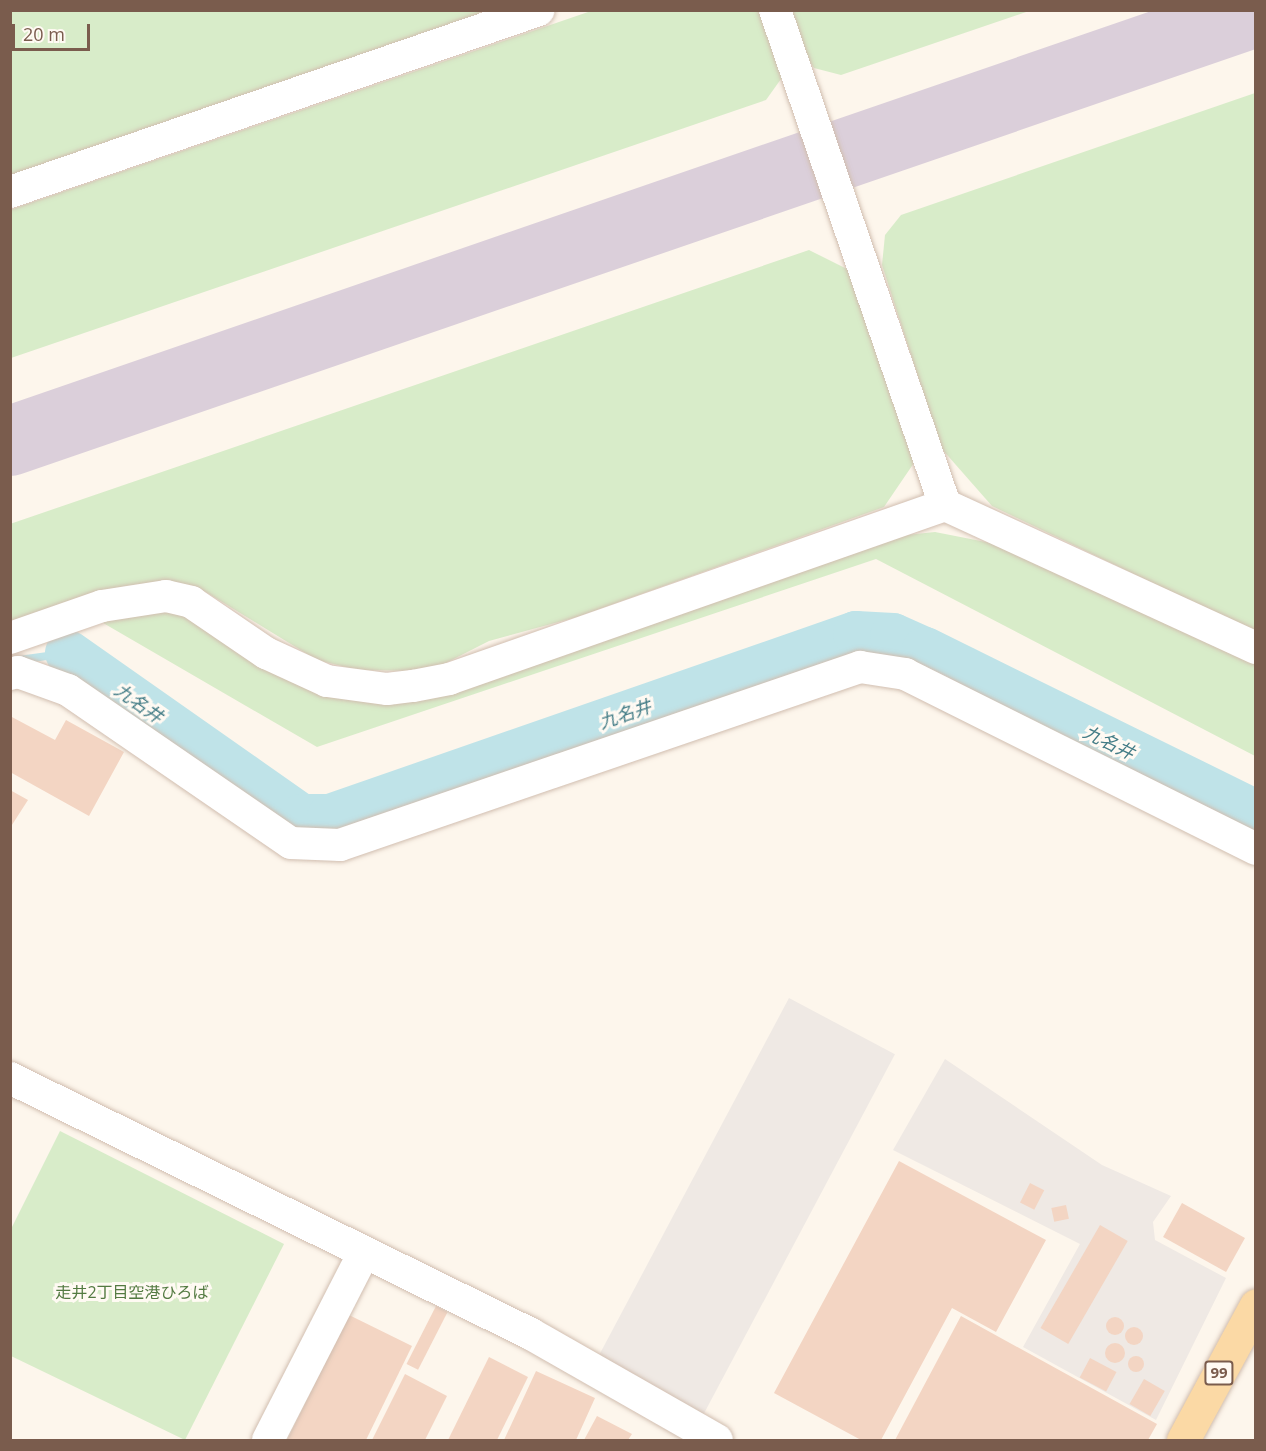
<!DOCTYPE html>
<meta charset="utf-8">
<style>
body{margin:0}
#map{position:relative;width:1266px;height:1451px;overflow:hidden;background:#fdf6ec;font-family:"Open Sans","Noto Sans JP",sans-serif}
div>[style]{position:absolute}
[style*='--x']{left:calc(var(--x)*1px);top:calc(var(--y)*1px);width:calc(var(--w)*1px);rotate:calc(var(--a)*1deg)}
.industrial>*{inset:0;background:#efe9e4;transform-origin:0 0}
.green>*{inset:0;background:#d8ecc9}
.stream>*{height:8px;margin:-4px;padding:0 4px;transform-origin:4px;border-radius:4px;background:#bfe3e8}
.river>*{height:46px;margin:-23px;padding:0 23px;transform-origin:23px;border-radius:23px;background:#bfe3e8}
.taxiway>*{height:70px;margin:-35px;padding:0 35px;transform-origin:35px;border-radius:35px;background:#dbcfda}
.building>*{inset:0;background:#f3d5c3;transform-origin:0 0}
.round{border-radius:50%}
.roads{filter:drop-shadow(0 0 2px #d1beb0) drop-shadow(0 0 2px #d1beb0)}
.minor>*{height:32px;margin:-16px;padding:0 16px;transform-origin:16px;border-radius:16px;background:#fff}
.major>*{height:33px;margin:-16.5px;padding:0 16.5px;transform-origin:16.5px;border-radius:16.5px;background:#fbd9a5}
span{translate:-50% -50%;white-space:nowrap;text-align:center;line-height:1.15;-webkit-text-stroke:6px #fffaf3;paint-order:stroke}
.shield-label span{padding:2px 4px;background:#fffaf3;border:2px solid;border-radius:4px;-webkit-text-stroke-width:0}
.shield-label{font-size:15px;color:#7a5c4d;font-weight:700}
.park-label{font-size:16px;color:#537a41}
.water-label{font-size:18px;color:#437c86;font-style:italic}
.frame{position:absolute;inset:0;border:12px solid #7a5c4d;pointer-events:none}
.scale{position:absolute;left:12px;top:24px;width:78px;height:27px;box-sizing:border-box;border:3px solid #7a5c4d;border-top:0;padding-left:8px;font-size:18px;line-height:21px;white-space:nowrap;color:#7a5c4d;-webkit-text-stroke:4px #fffaf3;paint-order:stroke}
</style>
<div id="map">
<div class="industrial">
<div style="left:789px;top:998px;width:120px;height:408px;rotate:28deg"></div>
<div style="clip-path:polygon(945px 1059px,1102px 1165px,1171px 1196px,1153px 1222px,1155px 1240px,1226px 1278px,1156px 1420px,1023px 1347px,1080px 1244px,893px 1150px)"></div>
</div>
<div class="green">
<div style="clip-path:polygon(10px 11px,480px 11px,475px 24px,11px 181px)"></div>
<div style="clip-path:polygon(591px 11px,765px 11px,786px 72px,766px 100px,11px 358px,10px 210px)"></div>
<div style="clip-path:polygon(790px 11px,1029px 11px,841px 75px,814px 68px,801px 48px)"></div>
<div style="clip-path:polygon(1255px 93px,1255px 632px,992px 506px,941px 448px,882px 265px,885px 235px,901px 215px)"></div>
<div style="clip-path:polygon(809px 250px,855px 273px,918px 457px,884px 507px,577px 617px,489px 641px,430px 671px,358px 670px,317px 660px,201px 589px,168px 581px,125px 586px,11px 626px,10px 524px)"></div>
<div style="clip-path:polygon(935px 532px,1001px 545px,1255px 658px,1255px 756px,876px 559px,317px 747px,98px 620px,173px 610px,359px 698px,906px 535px)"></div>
<div style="clip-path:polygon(60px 1131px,284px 1244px,185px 1440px,11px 1356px,11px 1229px)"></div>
</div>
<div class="stream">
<div style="--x:19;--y:660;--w:49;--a:-8.1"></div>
</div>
<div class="river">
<div style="--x:68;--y:653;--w:285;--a:35.1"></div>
<div style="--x:301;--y:817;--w:29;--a:0"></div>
<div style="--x:330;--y:817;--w:557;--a:-19.18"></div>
<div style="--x:856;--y:634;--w:37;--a:3"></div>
<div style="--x:893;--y:636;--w:35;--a:24"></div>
<div style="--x:925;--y:650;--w:369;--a:26.2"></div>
</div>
<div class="taxiway">
<div style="--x:10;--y:441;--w:1318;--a:-19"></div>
</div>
<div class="building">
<div style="clip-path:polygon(10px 716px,55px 740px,66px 720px,124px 752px,89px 816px,10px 772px)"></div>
<div style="clip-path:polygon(10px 790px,28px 800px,10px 828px)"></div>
<div style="clip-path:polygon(899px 1161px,1046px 1240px,996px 1332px,952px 1308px,881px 1440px,861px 1440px,774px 1393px)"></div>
<div style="left:1030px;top:1183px;width:16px;height:22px;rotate:27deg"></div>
<div style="left:1182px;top:1203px;width:72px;height:39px;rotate:29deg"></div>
<div style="left:1066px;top:1205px;width:14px;height:15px;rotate:78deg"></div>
<div style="left:1100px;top:1225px;width:32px;height:119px;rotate:30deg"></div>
<div style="left:436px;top:1306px;width:13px;height:65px;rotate:27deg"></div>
<div style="clip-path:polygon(349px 1315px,412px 1346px,366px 1440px,287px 1440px)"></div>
<div style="clip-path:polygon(961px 1316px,1157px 1424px,1148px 1440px,895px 1440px)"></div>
<div class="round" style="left:1106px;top:1317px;width:18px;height:18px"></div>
<div class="round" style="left:1125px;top:1327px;width:18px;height:18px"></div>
<div class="round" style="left:1105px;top:1343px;width:20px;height:20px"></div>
<div class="round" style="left:1128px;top:1356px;width:16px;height:16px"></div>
<div style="clip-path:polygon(489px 1357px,528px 1377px,497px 1440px,448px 1440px)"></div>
<div style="left:1090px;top:1358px;width:30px;height:22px;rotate:28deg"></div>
<div style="clip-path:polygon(536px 1371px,595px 1398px,576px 1440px,504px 1440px)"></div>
<div style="clip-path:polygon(405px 1374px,447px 1396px,425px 1440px,372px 1440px)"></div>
<div style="left:1144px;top:1379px;width:24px;height:29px;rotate:30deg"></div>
<div style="clip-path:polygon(597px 1416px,632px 1434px,628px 1440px,584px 1440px)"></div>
</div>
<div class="roads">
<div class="minor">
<div style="--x:775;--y:10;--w:523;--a:71.05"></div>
<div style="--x:10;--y:192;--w:559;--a:-18.99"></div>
<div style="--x:10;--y:638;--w:97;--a:-19.2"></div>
<div style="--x:102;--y:606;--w:65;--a:-8.9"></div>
<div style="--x:166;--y:596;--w:26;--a:13"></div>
<div style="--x:191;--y:602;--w:91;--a:34.2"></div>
<div style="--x:266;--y:653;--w:67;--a:24.7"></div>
<div style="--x:327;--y:681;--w:61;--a:7.6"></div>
<div style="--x:387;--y:689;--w:26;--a:-7"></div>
<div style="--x:413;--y:686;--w:37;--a:-11"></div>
<div style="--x:449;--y:679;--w:526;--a:-19.33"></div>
<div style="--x:945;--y:505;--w:342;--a:24.7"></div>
<div style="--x:10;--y:674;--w:8;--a:-14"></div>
<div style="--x:18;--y:672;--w:53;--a:19.8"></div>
<div style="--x:68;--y:690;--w:270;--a:34.5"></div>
<div style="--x:291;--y:843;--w:49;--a:2.3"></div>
<div style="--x:340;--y:845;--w:550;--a:-18.9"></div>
<div style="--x:860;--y:667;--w:46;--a:8.8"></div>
<div style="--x:905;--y:674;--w:392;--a:26.5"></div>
<div style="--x:10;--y:1078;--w:580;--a:26.17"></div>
<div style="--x:531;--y:1334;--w:214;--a:29.7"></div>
<div style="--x:268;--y:1440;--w:211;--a:-62.9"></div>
</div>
<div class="major">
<div style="--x:1183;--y:1440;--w:153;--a:-61.6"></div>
</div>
</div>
<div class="shield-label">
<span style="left:1219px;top:1373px">99</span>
</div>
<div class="park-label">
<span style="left:132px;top:1292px">走井2丁目空港ひろば</span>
</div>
<div class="water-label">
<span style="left:139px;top:703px;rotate:35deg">九名井</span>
<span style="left:625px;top:714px;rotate:-19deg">九名井</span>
<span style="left:1109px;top:742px;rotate:26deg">九名井</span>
</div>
<div class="frame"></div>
<div class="scale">20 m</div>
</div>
